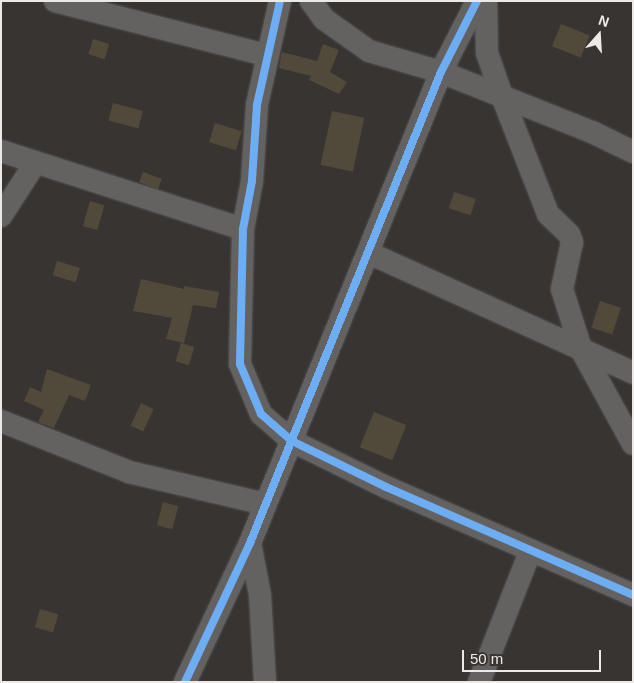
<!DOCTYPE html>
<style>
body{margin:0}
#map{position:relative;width:634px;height:683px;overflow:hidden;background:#373432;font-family:Arial,sans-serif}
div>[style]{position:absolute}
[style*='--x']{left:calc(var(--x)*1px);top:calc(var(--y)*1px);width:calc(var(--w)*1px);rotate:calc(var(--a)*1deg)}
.building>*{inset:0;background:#514a3b;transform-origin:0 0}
.roads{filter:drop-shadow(0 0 1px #545250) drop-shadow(0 0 1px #545250)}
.minor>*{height:22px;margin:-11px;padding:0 11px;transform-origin:11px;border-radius:11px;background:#636261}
.cycleway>*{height:8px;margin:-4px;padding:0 4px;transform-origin:4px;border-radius:4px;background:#6dadf4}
span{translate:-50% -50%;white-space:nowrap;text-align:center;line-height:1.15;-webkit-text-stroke:4px #383431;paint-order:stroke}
.frame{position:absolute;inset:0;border:2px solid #ece9e7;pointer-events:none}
.north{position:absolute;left:574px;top:10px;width:50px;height:50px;-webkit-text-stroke:4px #383431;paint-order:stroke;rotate:19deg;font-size:14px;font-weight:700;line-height:20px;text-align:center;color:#ece9e7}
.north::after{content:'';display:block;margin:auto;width:18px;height:22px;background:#ece9e7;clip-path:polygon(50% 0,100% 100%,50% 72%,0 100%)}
.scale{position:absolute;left:462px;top:650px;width:139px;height:22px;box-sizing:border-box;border:2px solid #ece9e7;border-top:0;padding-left:6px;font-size:15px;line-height:18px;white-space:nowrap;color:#ece9e7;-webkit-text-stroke:4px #383431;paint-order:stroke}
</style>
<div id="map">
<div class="building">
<div style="left:561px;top:24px;width:31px;height:24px;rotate:22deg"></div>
<div style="left:93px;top:39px;width:17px;height:16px;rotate:17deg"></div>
<div style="clip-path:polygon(323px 44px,339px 50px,330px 72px,347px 82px,339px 94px,309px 80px,311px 76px,279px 68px,282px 52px,317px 61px)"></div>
<div style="left:113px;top:103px;width:31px;height:18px;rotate:15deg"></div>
<div style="left:332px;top:111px;width:33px;height:55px;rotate:12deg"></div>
<div style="left:215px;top:123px;width:28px;height:20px;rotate:17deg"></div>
<div style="left:143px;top:172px;width:20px;height:11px;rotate:20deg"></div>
<div style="left:454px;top:192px;width:23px;height:17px;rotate:18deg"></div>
<div style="left:90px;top:201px;width:15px;height:26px;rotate:16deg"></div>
<div style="left:57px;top:261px;width:24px;height:15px;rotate:17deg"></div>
<div style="clip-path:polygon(141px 279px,184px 289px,184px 286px,219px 292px,216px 308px,193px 305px,184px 343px,166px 339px,172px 318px,133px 311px)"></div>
<div style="left:600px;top:301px;width:22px;height:28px;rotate:18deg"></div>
<div style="left:181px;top:343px;width:14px;height:19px;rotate:17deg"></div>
<div style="clip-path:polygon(47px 369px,91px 385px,85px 401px,69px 395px,54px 428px,38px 422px,44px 410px,24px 401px,30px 387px,41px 392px)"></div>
<div style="left:141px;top:403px;width:14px;height:25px;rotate:25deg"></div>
<div style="left:374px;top:412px;width:35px;height:38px;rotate:22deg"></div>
<div style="left:163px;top:502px;width:16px;height:24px;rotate:15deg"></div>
<div style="left:40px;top:609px;width:19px;height:19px;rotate:16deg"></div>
</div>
<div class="roads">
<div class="minor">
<div style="--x:55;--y:1;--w:218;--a:14.4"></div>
<div style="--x:280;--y:1;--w:107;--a:102.5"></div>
<div style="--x:257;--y:105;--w:76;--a:93.8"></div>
<div style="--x:252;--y:181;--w:49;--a:100.6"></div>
<div style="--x:243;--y:229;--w:135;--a:91.3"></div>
<div style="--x:240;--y:364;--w:54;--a:67.2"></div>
<div style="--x:261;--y:414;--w:41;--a:41.1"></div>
<div style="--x:292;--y:441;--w:105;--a:26.1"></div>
<div style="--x:386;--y:487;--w:270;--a:23.6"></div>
<div style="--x:311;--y:1;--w:22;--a:54"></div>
<div style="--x:324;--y:19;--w:55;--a:35.4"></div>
<div style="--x:369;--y:51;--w:75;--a:16.3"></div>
<div style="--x:441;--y:72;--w:162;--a:21.7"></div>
<div style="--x:592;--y:132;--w:46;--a:26"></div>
<div style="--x:486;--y:1;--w:52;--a:88.9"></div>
<div style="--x:487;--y:53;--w:46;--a:70.8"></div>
<div style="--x:502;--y:96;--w:127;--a:68.7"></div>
<div style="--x:548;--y:214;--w:29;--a:44"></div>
<div style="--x:569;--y:234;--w:9;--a:69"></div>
<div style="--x:572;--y:242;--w:48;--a:102"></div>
<div style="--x:562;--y:289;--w:63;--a:72.4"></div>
<div style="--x:581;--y:349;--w:108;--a:61.3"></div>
<div style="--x:1;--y:151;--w:254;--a:17.9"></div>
<div style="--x:1;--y:216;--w:64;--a:-57.1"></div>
<div style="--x:369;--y:253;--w:290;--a:24.4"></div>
<div style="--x:1;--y:421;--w:138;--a:21.7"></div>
<div style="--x:129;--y:472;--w:140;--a:13.2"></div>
<div style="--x:250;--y:543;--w:53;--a:79.1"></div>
<div style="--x:260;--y:595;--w:87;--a:86.7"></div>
<div style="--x:185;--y:682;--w:153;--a:-64.9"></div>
<div style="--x:250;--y:543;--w:508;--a:-67.93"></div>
<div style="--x:441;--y:72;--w:80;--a:-63.1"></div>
<div style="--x:479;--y:682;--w:140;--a:-68.6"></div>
</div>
</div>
<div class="cycleway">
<div style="--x:280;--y:1;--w:107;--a:102.5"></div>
<div style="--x:257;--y:105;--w:76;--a:93.8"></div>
<div style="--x:252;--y:181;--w:49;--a:100.6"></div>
<div style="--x:243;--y:229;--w:135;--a:91.3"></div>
<div style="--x:240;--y:364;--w:54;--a:67.2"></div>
<div style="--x:261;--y:414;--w:41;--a:41.1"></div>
<div style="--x:292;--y:441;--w:105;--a:26.1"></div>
<div style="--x:386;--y:487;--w:270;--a:23.6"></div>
<div style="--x:185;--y:682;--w:153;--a:-64.9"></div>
<div style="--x:250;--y:543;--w:508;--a:-67.93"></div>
<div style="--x:441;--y:72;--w:80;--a:-63.1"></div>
</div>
<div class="frame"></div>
<div class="north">N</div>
<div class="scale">50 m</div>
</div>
